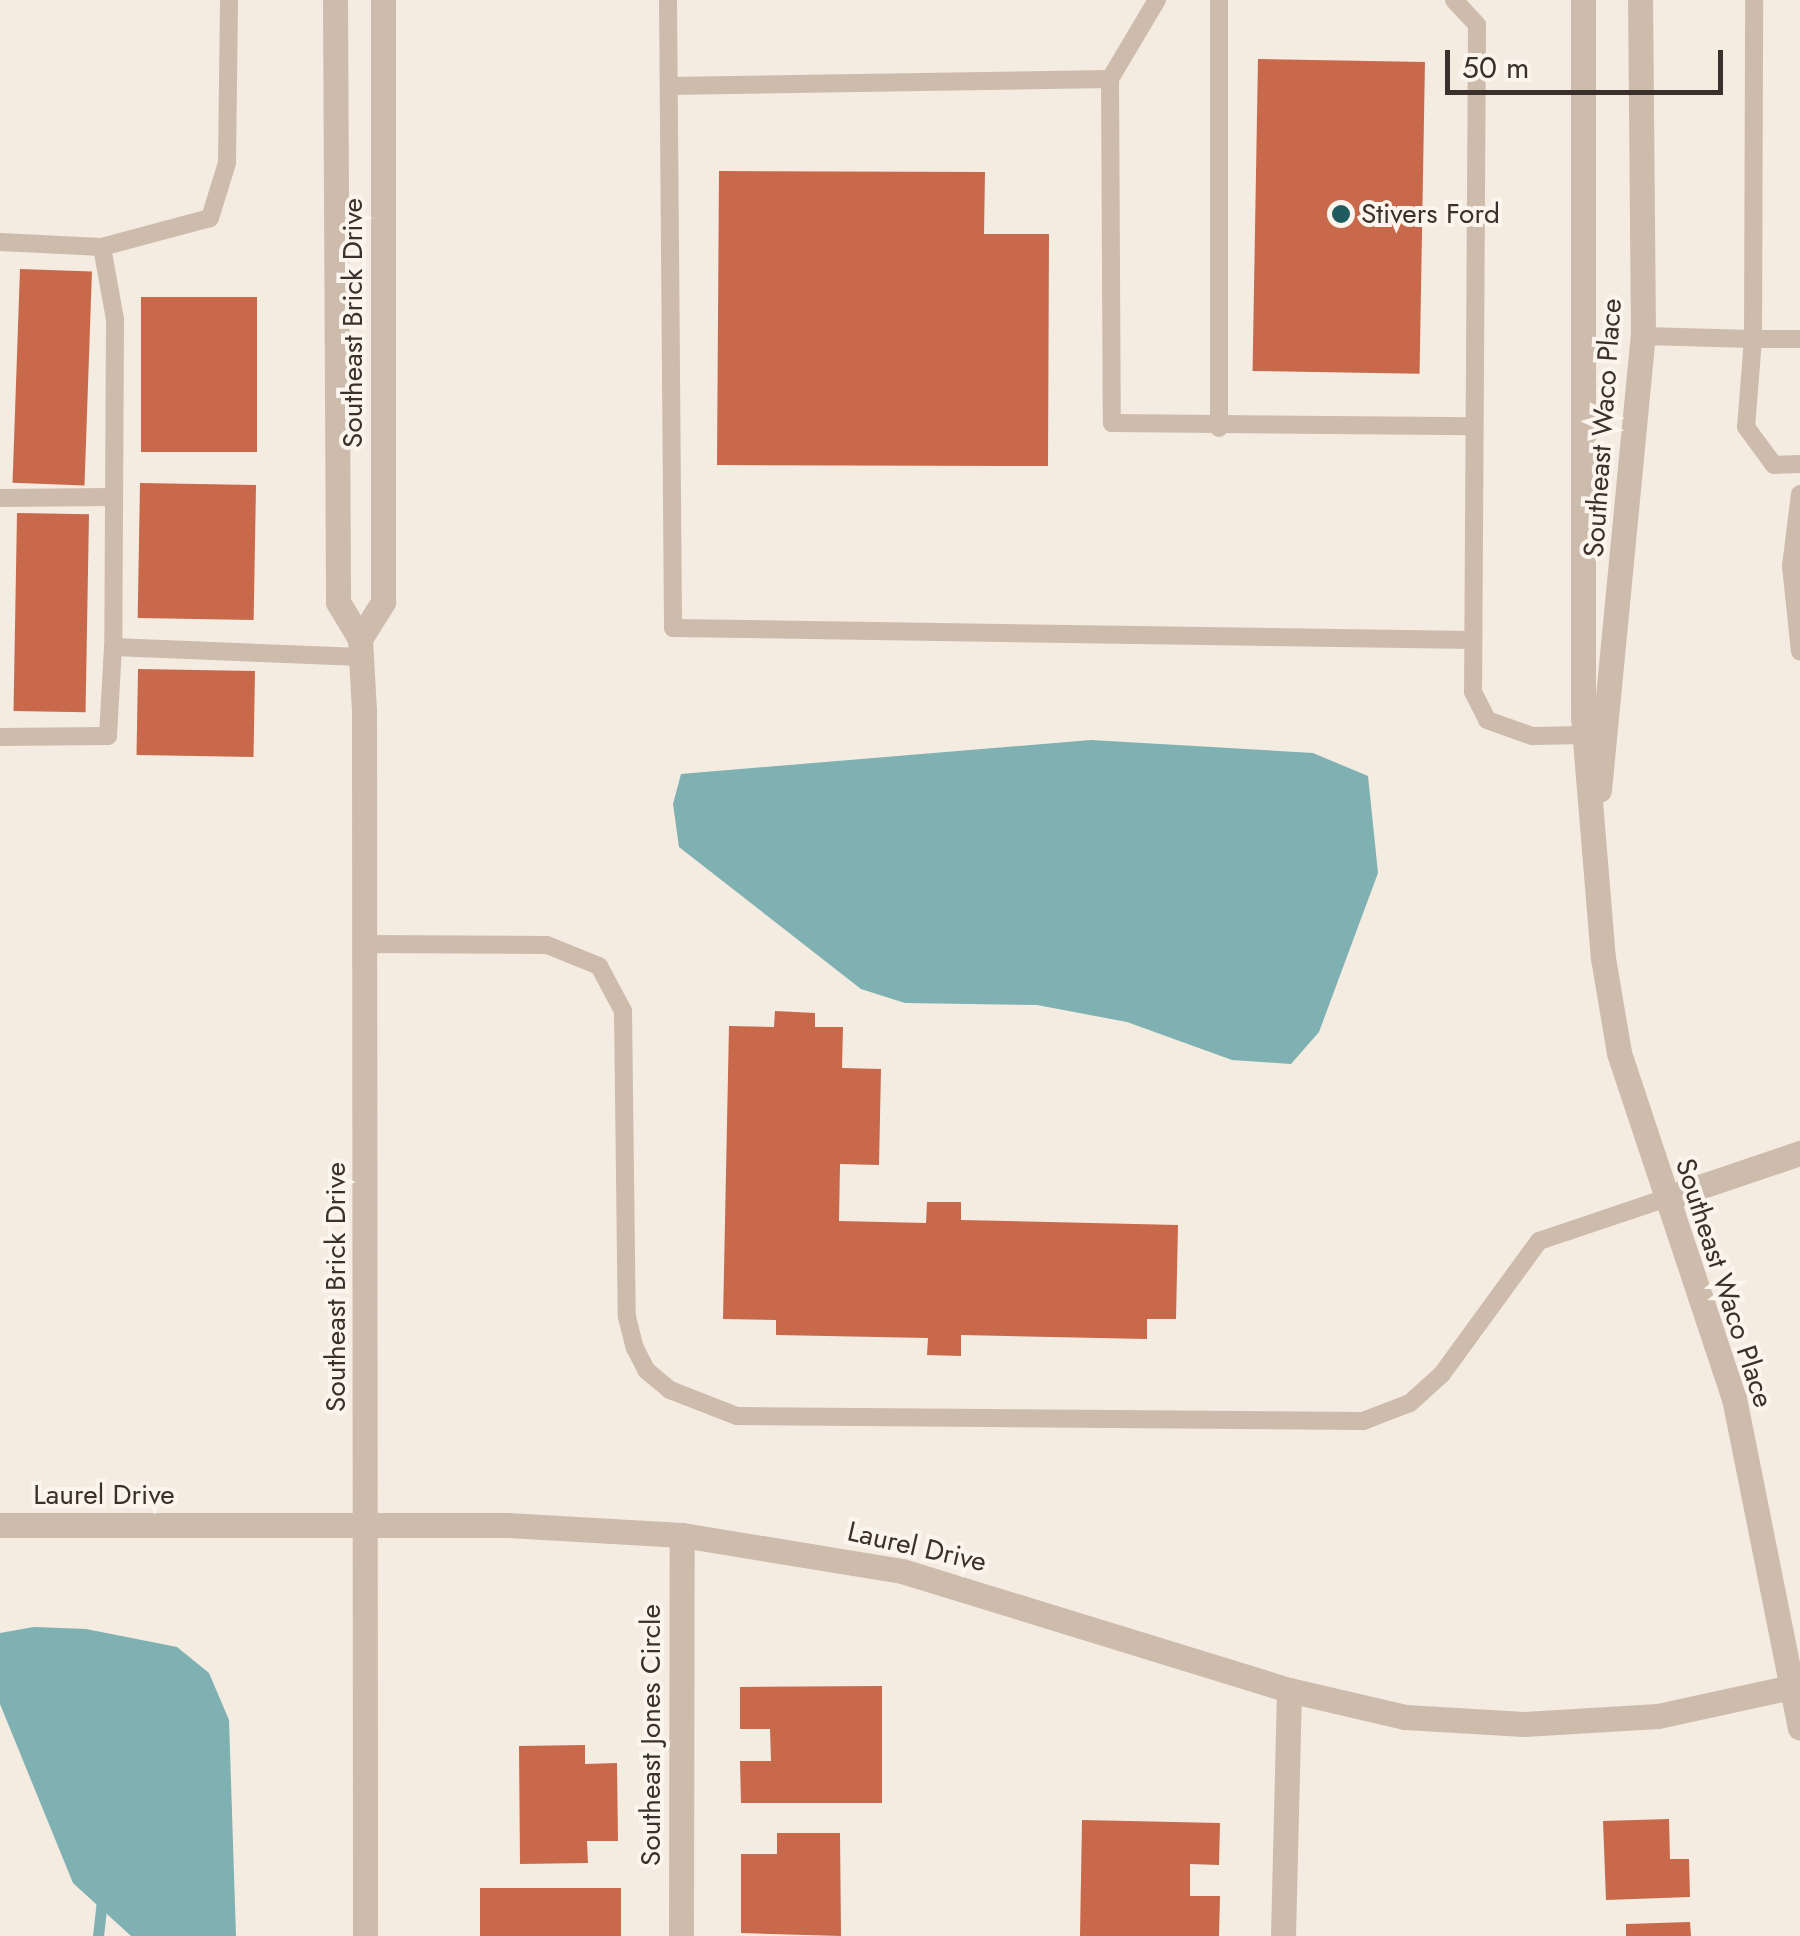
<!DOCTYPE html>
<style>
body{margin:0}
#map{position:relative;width:1800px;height:1936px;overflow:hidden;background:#f4ebe1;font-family:Jost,sans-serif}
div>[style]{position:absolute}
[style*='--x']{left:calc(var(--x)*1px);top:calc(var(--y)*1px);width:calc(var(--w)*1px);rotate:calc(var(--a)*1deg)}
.water>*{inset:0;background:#7fb0b2}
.stream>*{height:11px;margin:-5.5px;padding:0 5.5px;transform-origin:5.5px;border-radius:5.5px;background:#7fb0b2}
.building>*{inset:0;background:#c8694b;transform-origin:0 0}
.lane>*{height:18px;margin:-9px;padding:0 9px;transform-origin:9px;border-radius:9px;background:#cdbbac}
.street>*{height:25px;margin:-12.5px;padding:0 12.5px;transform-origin:12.5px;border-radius:12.5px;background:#cdbbac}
.dots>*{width:28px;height:28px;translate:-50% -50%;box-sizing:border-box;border:5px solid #fbf5ee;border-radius:50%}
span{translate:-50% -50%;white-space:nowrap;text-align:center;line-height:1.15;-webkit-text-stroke:8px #fbf5ee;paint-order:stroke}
.poi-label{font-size:28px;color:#3b302b}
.left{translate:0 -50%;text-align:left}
.street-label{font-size:28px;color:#3b302b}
.scale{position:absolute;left:1445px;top:50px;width:278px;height:45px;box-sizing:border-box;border:5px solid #3b302b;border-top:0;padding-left:12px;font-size:30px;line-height:35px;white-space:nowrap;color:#3b302b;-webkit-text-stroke:8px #fbf5ee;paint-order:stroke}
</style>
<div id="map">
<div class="water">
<div style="clip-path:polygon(1091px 740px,1313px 753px,1368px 776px,1378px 873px,1319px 1032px,1291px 1064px,1232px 1060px,1127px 1022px,1037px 1005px,905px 1003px,861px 989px,679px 847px,673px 804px,681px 774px)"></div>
<div style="clip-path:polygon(34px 1627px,86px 1629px,177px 1647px,209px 1673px,229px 1720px,236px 1936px,131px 1936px,73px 1883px,0 1704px,0 1633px)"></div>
</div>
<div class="stream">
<div style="--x:98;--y:1936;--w:45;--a:-83.7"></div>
</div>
<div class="building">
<div style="left:1258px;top:59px;width:167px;height:312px;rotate:1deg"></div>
<div style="clip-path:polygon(719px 171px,985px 172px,984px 234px,1049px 234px,1048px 466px,717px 465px)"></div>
<div style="left:20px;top:269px;width:72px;height:214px;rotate:2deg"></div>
<div style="left:257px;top:297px;width:155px;height:116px;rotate:90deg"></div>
<div style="left:256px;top:485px;width:135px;height:116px;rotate:91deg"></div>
<div style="left:17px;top:513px;width:72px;height:198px;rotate:1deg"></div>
<div style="left:255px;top:671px;width:86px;height:117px;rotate:91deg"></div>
<div style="clip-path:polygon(775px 1011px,815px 1013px,815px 1027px,843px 1027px,842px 1068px,881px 1069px,879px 1165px,840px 1164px,839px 1221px,926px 1223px,927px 1202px,961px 1202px,961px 1220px,1178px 1225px,1176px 1319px,1147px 1319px,1147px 1339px,961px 1335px,961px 1356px,927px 1355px,928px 1338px,776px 1335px,776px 1320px,723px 1319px,729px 1026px,774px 1027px)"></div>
<div style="clip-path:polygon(882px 1686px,882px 1803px,741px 1803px,740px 1761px,771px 1761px,770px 1729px,740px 1729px,740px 1687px)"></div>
<div style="clip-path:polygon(585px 1745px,585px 1764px,617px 1763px,618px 1841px,587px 1841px,588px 1863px,520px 1864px,519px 1746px)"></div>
<div style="clip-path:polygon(1669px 1819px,1670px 1859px,1689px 1859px,1690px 1897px,1606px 1900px,1603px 1821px)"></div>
<div style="clip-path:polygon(1082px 1820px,1220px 1823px,1219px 1865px,1190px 1864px,1190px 1896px,1220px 1896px,1219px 1936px,1080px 1936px)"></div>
<div style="clip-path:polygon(777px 1833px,840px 1833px,841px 1936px,741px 1933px,741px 1854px,777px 1854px)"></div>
<div style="left:480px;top:1888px;width:141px;height:48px"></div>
<div style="clip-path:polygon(1690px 1922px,1691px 1936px,1626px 1936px,1626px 1924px)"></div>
</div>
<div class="lane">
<div style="--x:229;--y:0;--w:163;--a:90.7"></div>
<div style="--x:227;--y:163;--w:58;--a:107.2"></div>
<div style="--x:210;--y:218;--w:112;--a:165"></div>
<div style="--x:102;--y:247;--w:73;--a:79.8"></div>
<div style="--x:115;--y:319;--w:328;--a:90.3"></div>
<div style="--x:113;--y:647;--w:248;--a:2.3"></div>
<div style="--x:668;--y:0;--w:628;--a:89.54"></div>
<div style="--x:673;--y:628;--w:800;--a:0.86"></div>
<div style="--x:1219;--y:0;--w:428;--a:90"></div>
<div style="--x:1454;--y:0;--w:34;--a:47"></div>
<div style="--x:1477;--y:25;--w:667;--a:90.34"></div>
<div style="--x:1473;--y:692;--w:31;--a:63"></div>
<div style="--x:1487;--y:720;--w:48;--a:19.6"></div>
<div style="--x:1532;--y:736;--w:52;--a:-1.1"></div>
<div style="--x:1110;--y:79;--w:344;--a:89.7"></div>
<div style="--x:1112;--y:423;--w:362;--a:0.5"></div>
<div style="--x:669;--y:86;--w:441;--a:-0.9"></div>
<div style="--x:1110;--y:79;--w:92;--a:-59.3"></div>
<div style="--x:0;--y:242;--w:102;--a:2.8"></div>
<div style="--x:1643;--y:336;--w:110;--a:1.6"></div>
<div style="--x:1753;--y:339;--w:339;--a:-89.8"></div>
<div style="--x:1800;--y:339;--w:47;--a:180"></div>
<div style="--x:1753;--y:339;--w:88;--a:94.5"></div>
<div style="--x:1746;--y:427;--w:47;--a:53.6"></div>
<div style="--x:1774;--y:465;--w:26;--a:-2"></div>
<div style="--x:1800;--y:494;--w:73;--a:97.1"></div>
<div style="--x:1791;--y:566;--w:86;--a:84"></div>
<div style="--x:0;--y:498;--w:111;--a:-0.5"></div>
<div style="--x:0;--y:737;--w:108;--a:-0.5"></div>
<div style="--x:108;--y:736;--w:89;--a:-86.8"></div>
<div style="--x:365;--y:944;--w:182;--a:0.3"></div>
<div style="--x:547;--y:945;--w:56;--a:22"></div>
<div style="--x:599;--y:966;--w:51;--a:61.9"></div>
<div style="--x:623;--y:1011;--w:306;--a:89.3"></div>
<div style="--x:627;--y:1317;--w:32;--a:76"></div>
<div style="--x:635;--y:1348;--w:25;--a:63"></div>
<div style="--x:646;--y:1370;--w:31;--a:40"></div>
<div style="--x:670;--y:1390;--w:72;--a:21.2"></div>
<div style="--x:737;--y:1416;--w:626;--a:0.46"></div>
<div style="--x:1363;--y:1421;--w:50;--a:-21"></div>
<div style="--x:1410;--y:1403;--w:43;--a:-42.2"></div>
<div style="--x:1442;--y:1374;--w:165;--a:-53.9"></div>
<div style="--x:1539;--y:1241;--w:132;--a:-18.6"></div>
</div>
<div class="street">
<div style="--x:335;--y:0;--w:602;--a:89.71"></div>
<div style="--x:338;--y:602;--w:43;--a:59.3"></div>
<div style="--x:360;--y:639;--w:72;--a:86.8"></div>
<div style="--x:364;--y:711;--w:1225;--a:89.95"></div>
<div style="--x:1583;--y:0;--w:716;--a:90"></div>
<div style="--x:1583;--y:716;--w:243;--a:85.3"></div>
<div style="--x:1603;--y:958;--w:96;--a:80.4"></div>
<div style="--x:1619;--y:1053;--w:364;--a:71.6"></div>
<div style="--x:1734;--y:1398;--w:336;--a:78.7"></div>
<div style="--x:360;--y:639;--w:44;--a:-58.1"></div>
<div style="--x:383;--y:602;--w:602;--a:-90"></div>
<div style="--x:1599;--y:790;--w:456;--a:-84.5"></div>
<div style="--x:1643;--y:336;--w:336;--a:-90.5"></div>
<div style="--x:1664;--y:1199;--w:144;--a:-18.7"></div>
<div style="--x:0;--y:1525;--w:507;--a:0"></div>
<div style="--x:507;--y:1525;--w:175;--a:3.3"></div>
<div style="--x:682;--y:1535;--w:223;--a:9.3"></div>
<div style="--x:902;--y:1571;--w:405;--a:17.1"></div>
<div style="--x:1289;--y:1690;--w:119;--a:13.1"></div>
<div style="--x:1405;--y:1717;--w:119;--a:3.4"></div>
<div style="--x:1524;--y:1724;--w:134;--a:-3.4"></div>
<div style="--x:1658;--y:1716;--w:145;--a:-12.3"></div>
<div style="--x:681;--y:1936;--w:401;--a:-89.9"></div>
<div style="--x:1283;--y:1936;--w:246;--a:-88.6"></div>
</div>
<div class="dots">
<div style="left:1341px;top:214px;background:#1f5a5e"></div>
</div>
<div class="poi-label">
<span class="left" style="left:1361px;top:214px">Stivers Ford</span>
</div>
<div class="street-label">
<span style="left:353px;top:323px;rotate:-90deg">Southeast Brick Drive</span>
<span style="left:1603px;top:428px;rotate:-86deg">Southeast Waco Place</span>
<span style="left:1724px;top:1283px;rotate:72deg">Southeast Waco Place</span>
<span style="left:336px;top:1287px;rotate:-90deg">Southeast Brick Drive</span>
<span style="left:104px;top:1495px">Laurel Drive</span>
<span style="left:917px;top:1547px;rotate:13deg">Laurel Drive</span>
<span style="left:651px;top:1735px;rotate:-90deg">Southeast Jones Circle</span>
</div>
<div class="scale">50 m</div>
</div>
